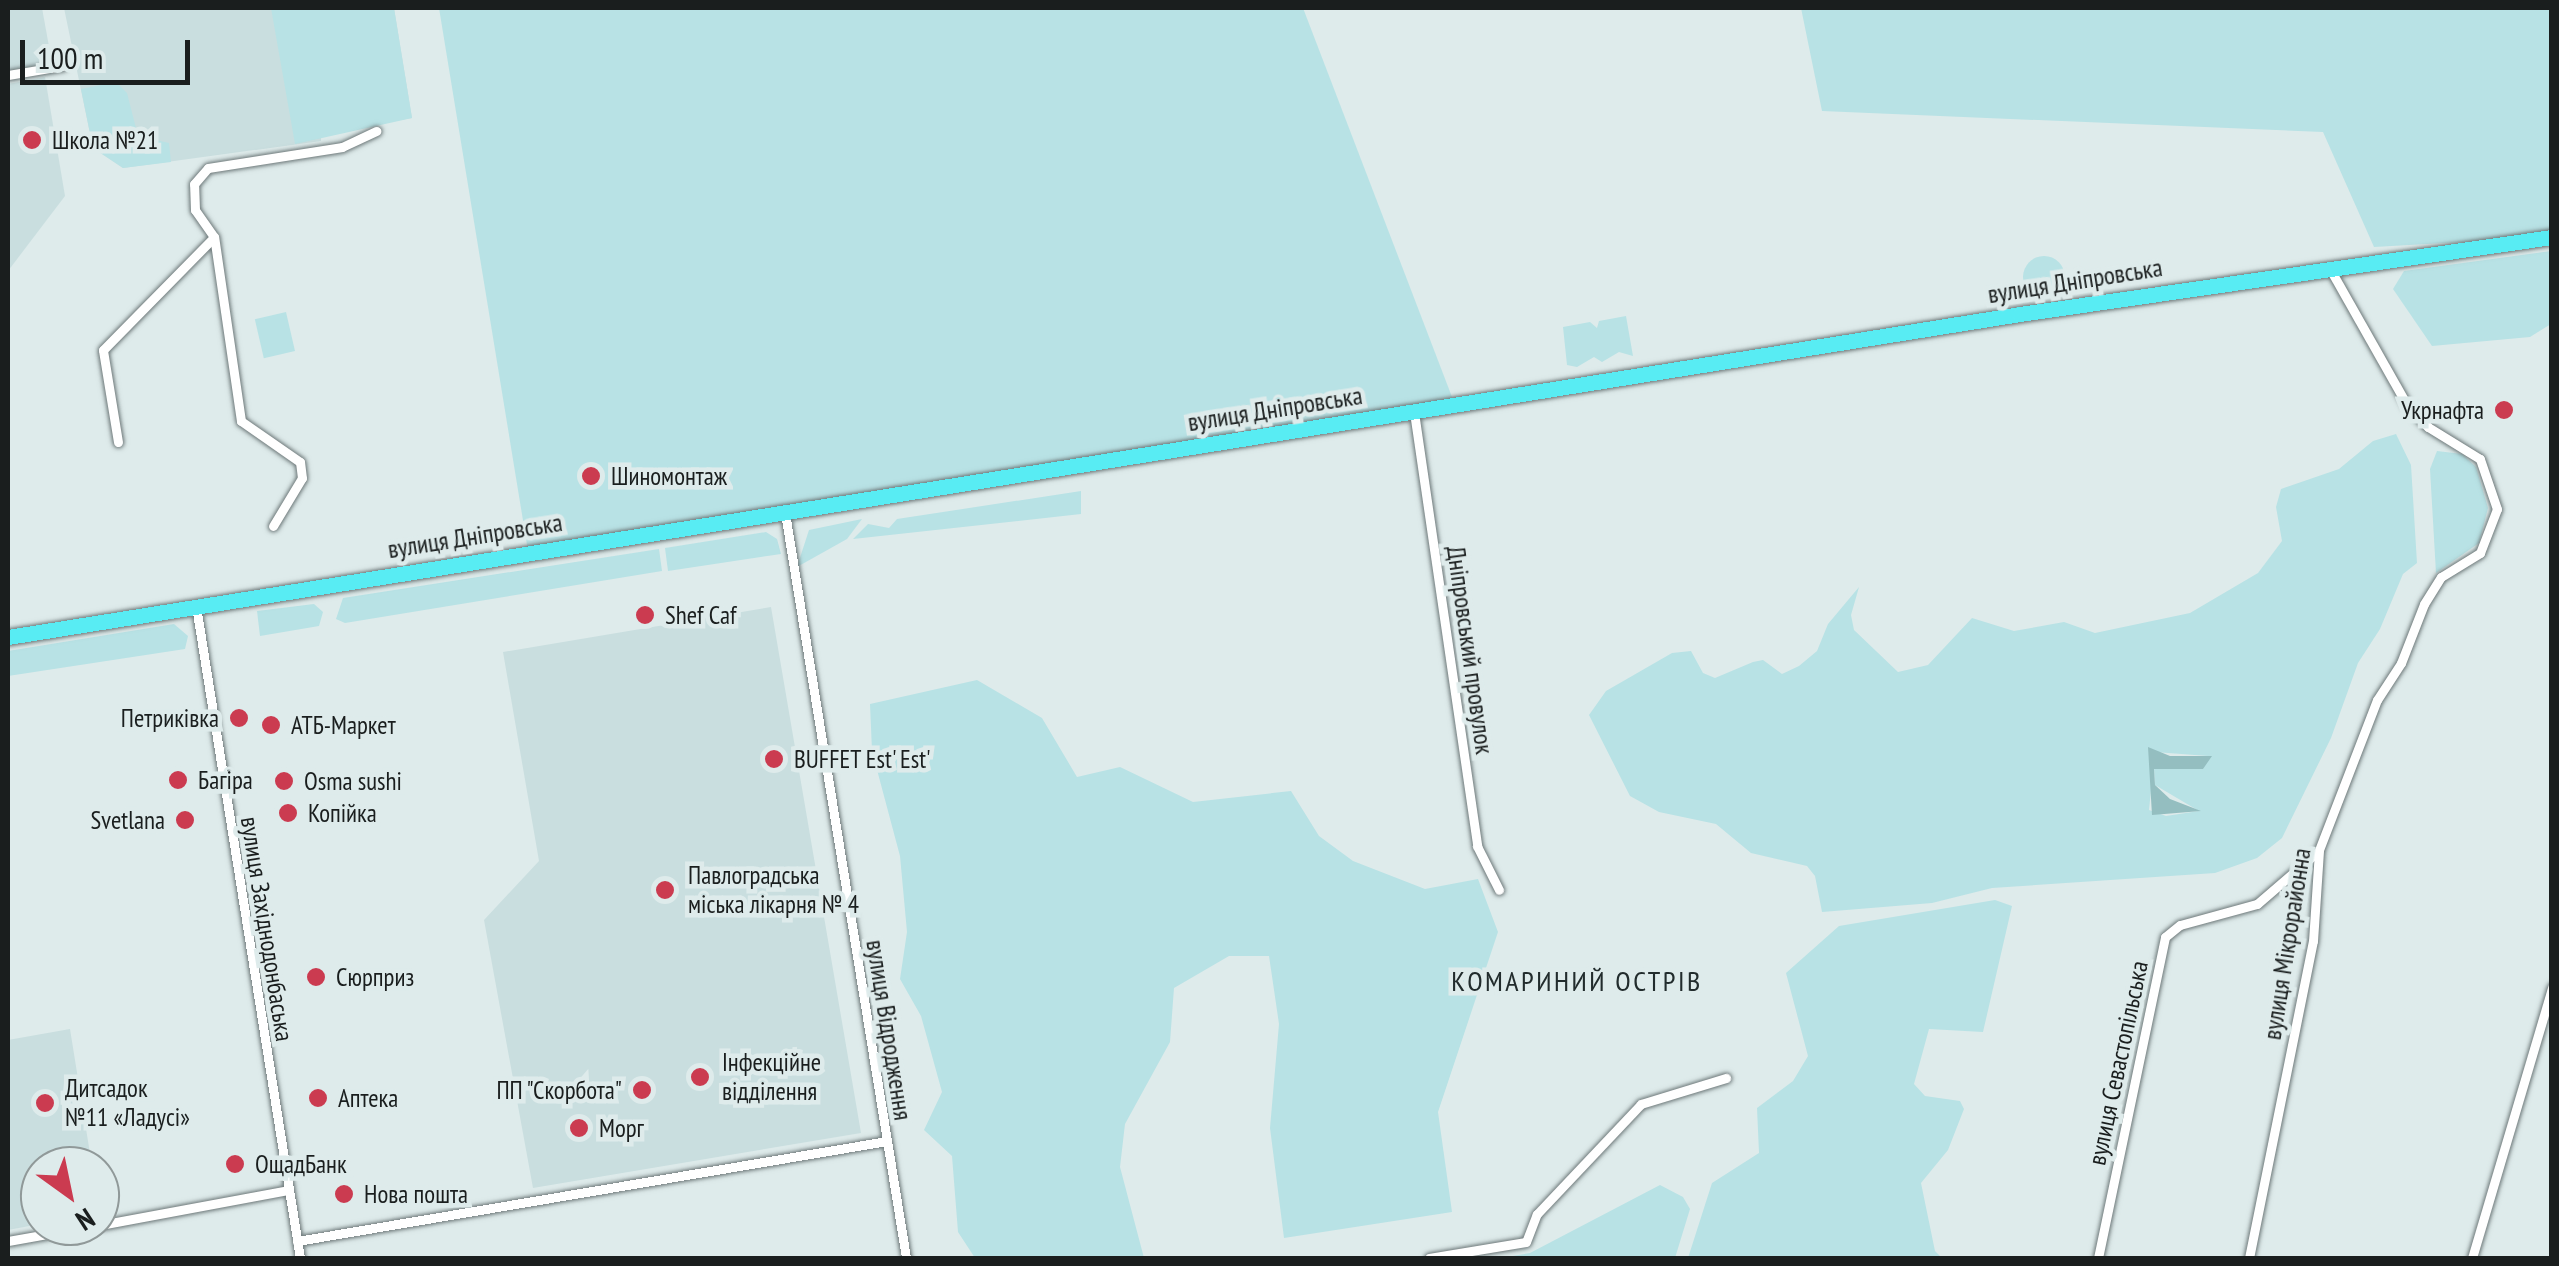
<!DOCTYPE html>
<meta charset="utf-8">
<style>
body{margin:0}
#map{position:relative;width:2559px;height:1266px;overflow:hidden;background:#deebeb;font-family:"PT Sans Narrow",sans-serif}
div>[style]{position:absolute}
[style*='--x']{left:calc(var(--x)*1px);top:calc(var(--y)*1px);width:calc(var(--w)*1px);rotate:calc(var(--a)*1deg)}
.built>*{inset:0;background:#c9dedf}
.green>*{inset:0;background:#b8e2e5;transform-origin:0 0}
.round{border-radius:50%}
.water>*{inset:0;background:#94bec0}
.roads{filter:drop-shadow(0 0 2px #6d7879) drop-shadow(0 0 2px #6d7879)}
.minor>*{height:9px;margin:-4.5px;padding:0 4.5px;transform-origin:4.5px;border-radius:4.5px;background:#fff}
.trunk>*{height:15px;margin:-7.5px;padding:0 7.5px;transform-origin:7.5px;border-radius:7.5px;background:#58ecf3}
.dots>*{width:28px;height:28px;translate:-50% -50%;box-sizing:border-box;border:5px solid #deebeb;border-radius:50%}
span{translate:-50% -50%;white-space:nowrap;text-align:center;line-height:1.15;-webkit-text-stroke:9px #deebeb;paint-order:stroke}
.poi-label{font-size:25px;color:#1a1e1e}
.left{translate:0 -50%;text-align:left}
.right{translate:-100% -50%;text-align:right}
.street-label{font-size:25px;color:#1a1e1e}
.neighbourhood-label{font-size:28px;color:#222c2d;letter-spacing:2.5px}
.frame{position:absolute;inset:0;border:10px solid #1a1e1e;pointer-events:none}
.north{position:absolute;left:20px;top:1146px;width:100px;height:100px;box-sizing:border-box;background:#deebeb;border:2px solid #909999;border-radius:50%;rotate:147deg;font-size:28px;font-weight:700;line-height:40px;text-align:center;color:#1a1e1e}
.north::after{content:'';display:block;margin:auto;width:35px;height:45px;background:#cb3b50;clip-path:polygon(50% 0,100% 100%,50% 72%,0 100%)}
.scale{position:absolute;left:20px;top:40px;width:170px;height:45px;box-sizing:border-box;border:5px solid #1a1e1e;border-top:0;padding-left:12px;font-size:30px;line-height:35px;white-space:nowrap;color:#1a1e1e;-webkit-text-stroke:8px #deebeb;paint-order:stroke}
</style>
<div id="map">
<div class="built">
<div style="clip-path:polygon(8px 8px,42px 8px,52px 63px,8px 71px)"></div>
<div style="clip-path:polygon(64px 8px,394px 8px,412px 118px,321px 134px,321px 141px,123px 168px,93px 148px)"></div>
<div style="clip-path:polygon(45px 77px,65px 196px,8px 271px,8px 84px)"></div>
<div style="clip-path:polygon(771px 607px,861px 1133px,533px 1188px,484px 920px,539px 861px,503px 652px)"></div>
<div style="clip-path:polygon(70px 1029px,92px 1166px,40px 1166px,40px 1224px,8px 1230px,8px 1040px)"></div>
</div>
<div class="green">
<div style="clip-path:polygon(271px 8px,394px 8px,412px 118px,295px 144px)"></div>
<div style="clip-path:polygon(439px 8px,1303px 8px,1457px 410px,529px 557px)"></div>
<div style="clip-path:polygon(1801px 8px,2551px 8px,2551px 237px,2374px 247px,2323px 132px,1822px 111px)"></div>
<div style="clip-path:polygon(116px 82px,127px 93px,138px 136px,169px 143px,171px 162px,123px 168px,93px 148px,81px 89px)"></div>
<div style="clip-path:polygon(2551px 251px,2551px 324px,2530px 337px,2432px 346px,2393px 289px,2404px 271px)"></div>
<div class="round" style="left:2023px;top:256px;width:42px;height:42px"></div>
<div style="left:286px;top:312px;width:40px;height:32px;rotate:77deg"></div>
<div style="clip-path:polygon(1626px 316px,1633px 356px,1619px 352px,1602px 362px,1594px 357px,1577px 367px,1567px 365px,1563px 327px,1590px 322px,1597px 328px,1599px 321px)"></div>
<div style="clip-path:polygon(evenodd,2396px 434px,2411px 465px,2417px 563px,2403px 574px,2380px 629px,2358px 663px,2331px 738px,2282px 838px,2257px 858px,2215px 873px,1992px 888px,1932px 903px,1822px 912px,1815px 876px,1807px 866px,1751px 853px,1716px 824px,1659px 812px,1630px 796px,1589px 715px,1606px 691px,1672px 653px,1691px 651px,1703px 673px,1715px 678px,1753px 662px,1763px 660px,1782px 674px,1799px 666px,1817px 651px,1828px 624px,1859px 587px,1851px 615px,1854px 630px,1898px 672px,1928px 665px,1972px 618px,2014px 631px,2064px 622px,2095px 633px,2190px 613px,2258px 573px,2282px 541px,2276px 507px,2281px 489px,2339px 469px,2373px 441px,2396px 434px,2155px 752px,2208px 756px,2203px 769px,2154px 768px,2155px 785px,2199px 811px,2166px 816px,2149px 810px,2155px 752px)"></div>
<div style="clip-path:polygon(2437px 451px,2462px 454px,2476px 467px,2488px 508px,2479px 543px,2436px 573px,2430px 469px)"></div>
<div style="clip-path:polygon(1081px 491px,1081px 514px,853px 539px,868px 524px,889px 528px,897px 519px)"></div>
<div style="clip-path:polygon(862px 519px,847px 539px,797px 567px,809px 530px)"></div>
<div style="clip-path:polygon(766px 532px,777px 539px,781px 554px,668px 571px,665px 548px)"></div>
<div style="clip-path:polygon(659px 549px,662px 571px,345px 623px,336px 619px,343px 598px)"></div>
<div style="clip-path:polygon(314px 604px,323px 612px,319px 626px,260px 636px,257px 611px)"></div>
<div style="clip-path:polygon(174px 624px,188px 636px,185px 649px,8px 676px,8px 651px)"></div>
<div style="clip-path:polygon(977px 680px,1042px 718px,1077px 777px,1120px 767px,1193px 802px,1291px 791px,1319px 836px,1353px 861px,1425px 889px,1478px 879px,1498px 932px,1438px 1112px,1452px 1212px,1284px 1238px,1270px 1128px,1279px 1024px,1269px 956px,1229px 956px,1174px 988px,1170px 1042px,1125px 1124px,1120px 1167px,1144px 1258px,975px 1258px,958px 1232px,952px 1156px,924px 1130px,942px 1092px,921px 1016px,900px 979px,907px 932px,900px 856px,872px 751px,870px 704px)"></div>
<div style="clip-path:polygon(1995px 900px,2012px 906px,1983px 1032px,1929px 1029px,1914px 1084px,1925px 1096px,1960px 1101px,1964px 1109px,1948px 1150px,1921px 1183px,1935px 1251px,1942px 1258px,1688px 1258px,1712px 1183px,1759px 1153px,1757px 1108px,1793px 1081px,1808px 1056px,1786px 973px,1839px 926px)"></div>
<div style="clip-path:polygon(1660px 1185px,1683px 1197px,1690px 1209px,1675px 1258px,1501px 1258px,1530px 1253px)"></div>
</div>
<div class="water">
<div style="clip-path:polygon(2148px 747px,2170px 756px,2212px 756px,2203px 769px,2154px 769px,2155px 785px,2170px 799px,2201px 811px,2152px 815px)"></div>
</div>
<div class="roads">
<div class="minor">
<div style="--x:8;--y:75;--w:55;--a:-9.5"></div>
<div style="--x:1414;--y:412;--w:439;--a:81.7"></div>
<div style="--x:1477;--y:846;--w:49;--a:63.4"></div>
<div style="--x:118;--y:442;--w:93;--a:-99.3"></div>
<div style="--x:103;--y:350;--w:158;--a:-45.5"></div>
<div style="--x:785;--y:513;--w:755;--a:80.77"></div>
<div style="--x:273;--y:526;--w:56;--a:-58.9"></div>
<div style="--x:302;--y:478;--w:16;--a:-97"></div>
<div style="--x:300;--y:462;--w:72;--a:-145.2"></div>
<div style="--x:241;--y:421;--w:186;--a:-98.3"></div>
<div style="--x:214;--y:237;--w:33;--a:-125"></div>
<div style="--x:195;--y:210;--w:26;--a:-92"></div>
<div style="--x:194;--y:184;--w:21;--a:-49"></div>
<div style="--x:208;--y:168;--w:136;--a:-8.9"></div>
<div style="--x:342;--y:147;--w:38;--a:-25"></div>
<div style="--x:196;--y:606;--w:660;--a:80.94"></div>
<div style="--x:100;--y:1225;--w:191;--a:-10.5"></div>
<div style="--x:8;--y:1241;--w:85;--a:-10.1"></div>
<div style="--x:297;--y:1241;--w:598;--a:-9.62"></div>
<div style="--x:1429;--y:1258;--w:98;--a:-9.4"></div>
<div style="--x:1526;--y:1242;--w:30;--a:-69"></div>
<div style="--x:1537;--y:1214;--w:151;--a:-46.6"></div>
<div style="--x:1641;--y:1104;--w:89;--a:-17"></div>
<div style="--x:2098;--y:1258;--w:328;--a:-78.2"></div>
<div style="--x:2165;--y:937;--w:19;--a:-39"></div>
<div style="--x:2180;--y:925;--w:80;--a:-15.3"></div>
<div style="--x:2257;--y:904;--w:78;--a:-40.8"></div>
<div style="--x:2249;--y:1258;--w:323;--a:-78.6"></div>
<div style="--x:2313;--y:941;--w:91;--a:-86.2"></div>
<div style="--x:2319;--y:850;--w:161;--a:-68.9"></div>
<div style="--x:2377;--y:700;--w:44;--a:-57"></div>
<div style="--x:2401;--y:663;--w:63;--a:-68.7"></div>
<div style="--x:2424;--y:604;--w:32;--a:-58"></div>
<div style="--x:2441;--y:577;--w:46;--a:-31.6"></div>
<div style="--x:2480;--y:553;--w:47;--a:-68.9"></div>
<div style="--x:2497;--y:509;--w:53;--a:-108.8"></div>
<div style="--x:2480;--y:459;--w:61;--a:-148.4"></div>
<div style="--x:2428;--y:427;--w:30;--a:-134"></div>
<div style="--x:2407;--y:405;--w:159;--a:-119.5"></div>
<div style="--x:2472;--y:1258;--w:282;--a:-73.5"></div>
</div>
<div class="trunk">
<div style="--x:8;--y:637;--w:2038;--a:-9.12"></div>
<div style="--x:2020;--y:314;--w:538;--a:-8.24"></div>
</div>
</div>
<div class="dots">
<div style="left:32px;top:140px;background:#cb3b50"></div>
<div style="left:2504px;top:410px;background:#cb3b50"></div>
<div style="left:591px;top:476px;background:#cb3b50"></div>
<div style="left:645px;top:615px;background:#cb3b50"></div>
<div style="left:239px;top:718px;background:#cb3b50"></div>
<div style="left:271px;top:725px;background:#cb3b50"></div>
<div style="left:774px;top:759px;background:#cb3b50"></div>
<div style="left:178px;top:780px;background:#cb3b50"></div>
<div style="left:284px;top:781px;background:#cb3b50"></div>
<div style="left:288px;top:813px;background:#cb3b50"></div>
<div style="left:185px;top:820px;background:#cb3b50"></div>
<div style="left:665px;top:890px;background:#cb3b50"></div>
<div style="left:316px;top:977px;background:#cb3b50"></div>
<div style="left:700px;top:1077px;background:#cb3b50"></div>
<div style="left:642px;top:1090px;background:#cb3b50"></div>
<div style="left:318px;top:1098px;background:#cb3b50"></div>
<div style="left:45px;top:1103px;background:#cb3b50"></div>
<div style="left:579px;top:1128px;background:#cb3b50"></div>
<div style="left:235px;top:1164px;background:#cb3b50"></div>
<div style="left:344px;top:1194px;background:#cb3b50"></div>
</div>
<div class="poi-label">
<span class="left" style="left:52px;top:140px">Школа №21</span>
<span class="right" style="left:2484px;top:410px">Укрнафта</span>
<span class="left" style="left:611px;top:476px">Шиномонтаж</span>
<span class="left" style="left:665px;top:615px">Shef Caf</span>
<span class="right" style="left:219px;top:718px">Петриківка</span>
<span class="left" style="left:291px;top:725px">АТБ-Маркет</span>
<span class="left" style="left:794px;top:759px">BUFFET Est' Est'</span>
<span class="left" style="left:198px;top:780px">Багiра</span>
<span class="left" style="left:304px;top:781px">Osma sushi</span>
<span class="left" style="left:308px;top:813px">Копiйка</span>
<span class="right" style="left:165px;top:820px">Svetlana</span>
<span class="left" style="left:688px;top:890px">Павлоградська<br>міська лікарня № 4</span>
<span class="left" style="left:336px;top:977px">Сюрприз</span>
<span class="left" style="left:722px;top:1077px">Інфекційне<br>відділення</span>
<span class="left" style="left:65px;top:1103px">Дитсадок<br>№11 «Ладусі»</span>
<span class="right" style="left:622px;top:1090px">ПП "Скорбота"</span>
<span class="left" style="left:338px;top:1098px">Аптека</span>
<span class="left" style="left:599px;top:1128px">Морг</span>
<span class="left" style="left:255px;top:1164px">ОщадБанк</span>
<span class="left" style="left:364px;top:1194px">Нова пошта</span>
</div>
<div class="street-label">
<span style="left:2075px;top:281px;rotate:-9deg">вулиця Дніпровська</span>
<span style="left:1275px;top:409px;rotate:-9deg">вулиця Дніпровська</span>
<span style="left:475px;top:536px;rotate:-9deg">вулиця Дніпровська</span>
<span style="left:1470px;top:650px;rotate:82deg">Дніпровський провулок</span>
<span style="left:267px;top:929px;rotate:81deg">вулиця Західнодонбаська</span>
<span style="left:2287px;top:944px;rotate:-81deg">вулиця Мікрорайонна</span>
<span style="left:889px;top:1030px;rotate:81deg">вулиця Відродження</span>
<span style="left:2118px;top:1063px;rotate:-78deg">вулиця Севастопільська</span>
</div>
<div class="neighbourhood-label">
<span style="left:1577px;top:981px">КОМАРИНИЙ ОСТРІВ</span>
</div>
<div class="frame"></div>
<div class="north">N</div>
<div class="scale">100 m</div>
</div>
